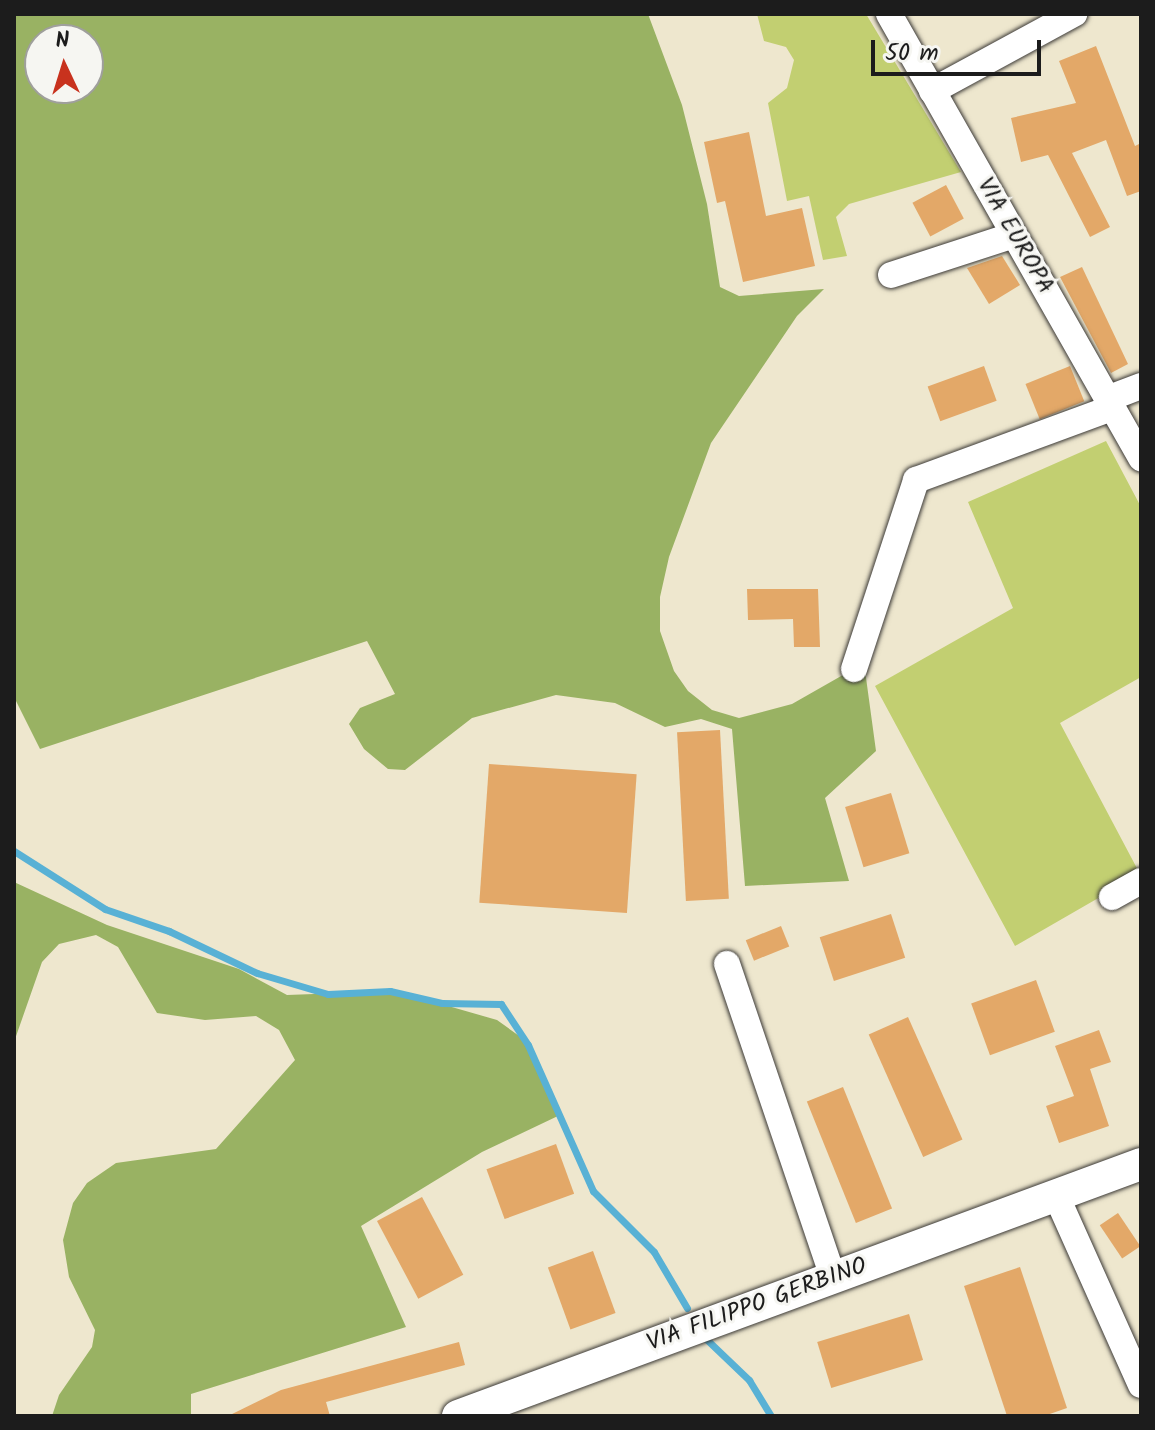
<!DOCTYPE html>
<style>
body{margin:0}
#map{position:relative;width:1155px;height:1430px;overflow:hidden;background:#eee7ce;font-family:Kalam,sans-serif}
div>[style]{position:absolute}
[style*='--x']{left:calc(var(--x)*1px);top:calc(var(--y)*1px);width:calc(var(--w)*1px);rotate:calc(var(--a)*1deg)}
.green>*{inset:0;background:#c2cf71}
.forest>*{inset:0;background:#99b263}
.stream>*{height:7px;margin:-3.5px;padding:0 3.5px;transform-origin:3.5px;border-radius:3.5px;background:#58b1d5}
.building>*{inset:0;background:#e3a868;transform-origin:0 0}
.roads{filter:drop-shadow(0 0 2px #3c3a37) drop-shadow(0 0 2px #3c3a37)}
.minor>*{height:26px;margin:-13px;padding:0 13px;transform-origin:13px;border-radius:13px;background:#fff}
.tertiary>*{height:32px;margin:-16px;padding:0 16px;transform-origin:16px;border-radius:16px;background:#fff}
span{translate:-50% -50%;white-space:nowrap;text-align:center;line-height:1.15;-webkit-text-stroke:6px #f6f6f2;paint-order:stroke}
.street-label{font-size:24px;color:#1c1c1c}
.frame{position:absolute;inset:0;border:16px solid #1c1c1c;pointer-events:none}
.north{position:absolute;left:24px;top:24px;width:80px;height:80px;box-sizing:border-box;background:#f6f6f2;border:2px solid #9f9f9c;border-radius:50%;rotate:356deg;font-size:22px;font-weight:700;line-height:32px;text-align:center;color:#1c1c1c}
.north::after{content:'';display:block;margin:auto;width:28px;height:36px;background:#c8321e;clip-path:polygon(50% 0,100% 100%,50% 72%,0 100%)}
.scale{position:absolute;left:871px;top:40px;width:170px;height:36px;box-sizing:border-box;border:4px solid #1c1c1c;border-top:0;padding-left:10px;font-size:24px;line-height:28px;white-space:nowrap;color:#1c1c1c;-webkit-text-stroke:6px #f6f6f2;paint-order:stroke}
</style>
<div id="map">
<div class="green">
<div style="clip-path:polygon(757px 14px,866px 14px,961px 172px,849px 204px,836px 217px,847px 256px,823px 260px,809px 196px,787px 201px,768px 103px,787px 88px,794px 60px,786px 47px,764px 41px)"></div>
<div style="clip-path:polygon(1106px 441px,1141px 507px,1141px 677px,1060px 723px,1140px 874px,1015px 946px,875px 686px,1013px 608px,968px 502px)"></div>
</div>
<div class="forest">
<div style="clip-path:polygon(evenodd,14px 14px,648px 14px,682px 105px,707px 204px,720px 287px,739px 296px,824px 289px,797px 316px,711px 443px,669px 557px,660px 597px,660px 631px,674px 671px,688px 691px,712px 710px,739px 718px,792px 704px,864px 663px,876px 751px,825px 798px,849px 881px,745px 886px,732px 729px,701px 719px,665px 727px,615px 703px,556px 695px,472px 718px,405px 770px,388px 769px,364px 749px,349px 724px,360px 708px,395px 694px,367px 641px,40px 749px,14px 697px,14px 14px,40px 40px,88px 40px,88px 88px,40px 88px,40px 40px)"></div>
<div style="clip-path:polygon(14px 882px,107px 925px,239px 969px,287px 995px,396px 991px,497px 1020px,529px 1043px,560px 1115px,482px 1152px,361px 1226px,406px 1327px,191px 1394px,191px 1416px,52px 1416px,59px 1395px,92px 1347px,95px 1330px,69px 1277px,63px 1240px,73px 1203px,87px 1183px,116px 1163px,216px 1149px,295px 1060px,279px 1030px,256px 1016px,205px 1020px,157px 1013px,118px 947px,96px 935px,59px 944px,42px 962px,14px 1042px)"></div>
</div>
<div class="stream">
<div style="--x:14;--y:851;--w:108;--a:32.5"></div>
<div style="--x:105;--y:909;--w:68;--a:19"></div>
<div style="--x:169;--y:931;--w:98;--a:25.5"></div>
<div style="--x:257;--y:973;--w:74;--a:16.5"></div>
<div style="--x:328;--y:994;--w:62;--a:-2.8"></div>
<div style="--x:390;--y:991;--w:53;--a:13"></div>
<div style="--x:442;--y:1003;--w:59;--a:1"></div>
<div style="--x:501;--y:1004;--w:49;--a:56.6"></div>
<div style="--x:528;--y:1045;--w:160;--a:66"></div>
<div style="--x:593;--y:1191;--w:86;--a:45"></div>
<div style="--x:654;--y:1252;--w:65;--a:59.5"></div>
<div style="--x:703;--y:1336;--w:64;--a:43.7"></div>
<div style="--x:749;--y:1380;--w:42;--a:58.6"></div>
</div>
<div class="building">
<div style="clip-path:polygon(1096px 46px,1135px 146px,1141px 143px,1141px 191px,1127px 196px,1106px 140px,1072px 153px,1110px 227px,1090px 237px,1048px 155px,1021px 162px,1011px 118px,1076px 103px,1059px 61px)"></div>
<div style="clip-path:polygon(749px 132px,766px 216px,802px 208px,815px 266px,743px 282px,725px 201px,717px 203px,704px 142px)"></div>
<div style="left:946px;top:185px;width:38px;height:38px;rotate:62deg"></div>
<div style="clip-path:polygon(1002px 256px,1020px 285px,989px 304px,967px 268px)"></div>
<div style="clip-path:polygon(1082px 267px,1128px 364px,1111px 373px,1060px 277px)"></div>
<div style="left:984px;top:366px;width:37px;height:60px;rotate:70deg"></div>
<div style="left:1070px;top:366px;width:38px;height:48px;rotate:68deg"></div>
<div style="clip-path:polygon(747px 589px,818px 589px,820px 647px,794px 647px,793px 619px,748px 620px)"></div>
<div style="left:720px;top:730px;width:169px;height:43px;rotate:87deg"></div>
<div style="left:489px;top:764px;width:148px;height:139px;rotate:4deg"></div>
<div style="left:891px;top:793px;width:63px;height:48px;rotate:73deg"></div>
<div style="left:891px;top:914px;width:46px;height:75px;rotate:72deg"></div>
<div style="left:781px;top:926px;width:22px;height:38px;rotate:68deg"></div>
<div style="left:1036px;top:980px;width:55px;height:69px;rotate:70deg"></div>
<div style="left:908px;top:1017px;width:134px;height:43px;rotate:66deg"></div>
<div style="clip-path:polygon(1099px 1030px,1111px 1062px,1090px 1069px,1109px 1126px,1059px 1143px,1046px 1106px,1074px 1096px,1055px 1046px)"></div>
<div style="left:843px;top:1087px;width:131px;height:39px;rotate:68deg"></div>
<div style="left:556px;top:1144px;width:53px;height:74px;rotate:70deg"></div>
<div style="left:422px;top:1197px;width:88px;height:51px;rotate:62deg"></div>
<div style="left:1118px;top:1213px;width:40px;height:22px;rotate:56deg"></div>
<div style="left:593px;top:1251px;width:66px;height:48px;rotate:70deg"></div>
<div style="clip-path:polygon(1020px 1267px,1067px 1408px,1044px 1416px,1007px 1416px,964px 1286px)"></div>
<div style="left:909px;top:1314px;width:48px;height:96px;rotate:73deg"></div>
<div style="clip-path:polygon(459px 1342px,465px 1365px,326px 1402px,330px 1416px,228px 1416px,281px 1390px)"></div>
</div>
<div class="roads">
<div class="minor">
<div style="--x:889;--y:14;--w:511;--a:60.42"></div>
<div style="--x:932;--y:91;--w:162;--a:-28.5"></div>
<div style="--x:891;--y:275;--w:129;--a:-18"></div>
<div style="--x:1107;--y:399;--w:36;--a:-21"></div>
<div style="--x:854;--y:669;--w:199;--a:-71.8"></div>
<div style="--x:916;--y:480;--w:209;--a:-20.2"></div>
<div style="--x:1112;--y:897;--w:33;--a:-29"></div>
<div style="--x:727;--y:964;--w:330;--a:71.3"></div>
<div style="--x:1056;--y:1195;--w:208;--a:65.9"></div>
</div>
<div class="tertiary">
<div style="--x:458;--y:1416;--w:728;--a:-20.25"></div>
</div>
</div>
<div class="street-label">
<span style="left:1015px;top:236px;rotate:60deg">VIA EUROPA</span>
<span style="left:757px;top:1305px;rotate:-20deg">VIA FILIPPO GERBINO</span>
</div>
<div class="frame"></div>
<div class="north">N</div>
<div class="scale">50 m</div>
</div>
